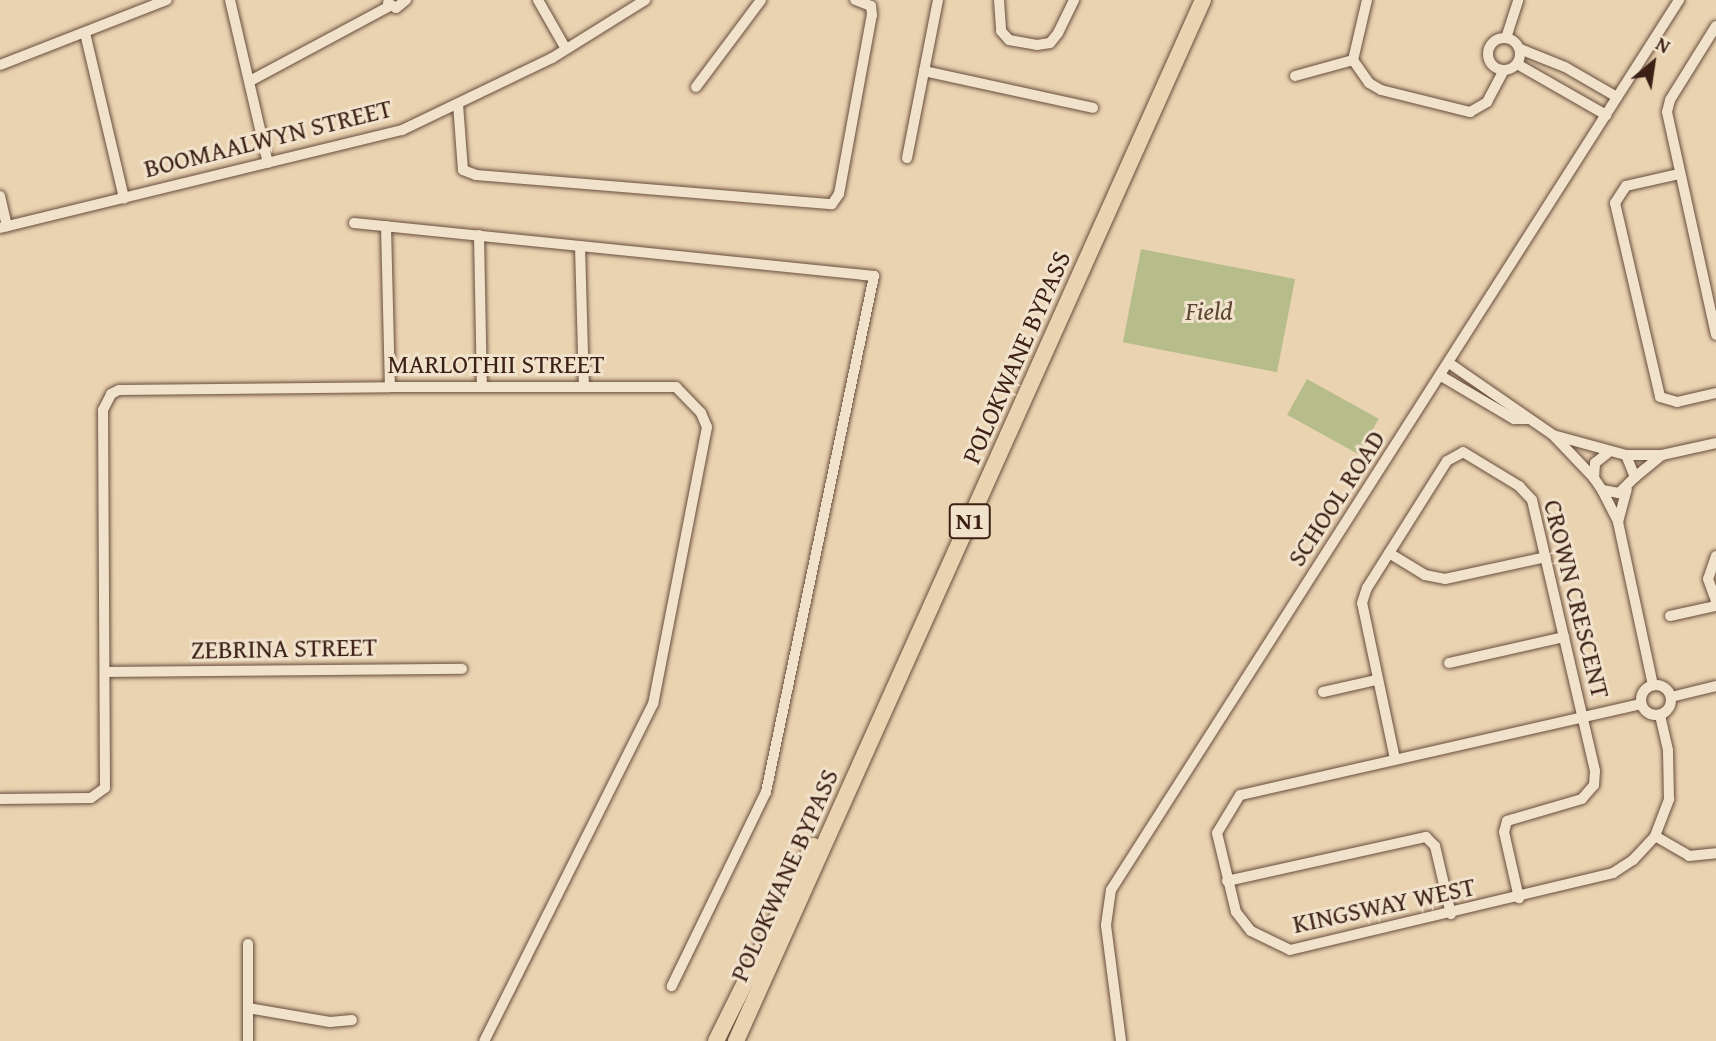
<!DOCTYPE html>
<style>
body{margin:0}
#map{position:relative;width:1716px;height:1041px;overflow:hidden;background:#ead3b1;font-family:"Gentium Book Plus",serif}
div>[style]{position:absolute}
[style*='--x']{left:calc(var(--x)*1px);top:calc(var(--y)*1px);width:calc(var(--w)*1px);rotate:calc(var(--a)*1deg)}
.green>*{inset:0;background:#b7bc8b;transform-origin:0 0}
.roads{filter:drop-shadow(0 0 2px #684d3d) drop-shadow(0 0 2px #684d3d)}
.minor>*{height:10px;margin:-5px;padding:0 5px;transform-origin:5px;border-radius:5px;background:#f1e2cc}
.minor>.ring{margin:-5px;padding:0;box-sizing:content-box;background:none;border:10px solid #f1e2cc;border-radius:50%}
.highway>*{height:16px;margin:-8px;padding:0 8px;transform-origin:8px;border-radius:8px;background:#ead3b1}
span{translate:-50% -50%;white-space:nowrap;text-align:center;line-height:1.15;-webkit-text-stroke:6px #f1e2cc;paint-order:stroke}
.shield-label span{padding:2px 5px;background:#f1e2cc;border:2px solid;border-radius:5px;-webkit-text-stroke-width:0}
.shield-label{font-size:24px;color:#3c2016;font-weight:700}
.street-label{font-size:26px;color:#3c2016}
.park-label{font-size:26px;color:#5b4733;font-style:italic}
.north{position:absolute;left:1618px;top:28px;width:70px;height:70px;-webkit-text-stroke:5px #f1e2cc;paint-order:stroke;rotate:29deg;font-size:19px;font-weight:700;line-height:28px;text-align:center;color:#3c2016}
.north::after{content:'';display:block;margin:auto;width:24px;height:32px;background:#3c2016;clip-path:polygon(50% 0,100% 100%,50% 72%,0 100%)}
</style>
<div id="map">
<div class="green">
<div style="left:1141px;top:249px;width:157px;height:95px;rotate:11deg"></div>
<div style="left:1307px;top:379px;width:82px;height:41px;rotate:29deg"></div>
</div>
<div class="roads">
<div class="minor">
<div style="--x:230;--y:0;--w:167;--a:76.9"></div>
<div style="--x:538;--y:0;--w:56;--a:60.3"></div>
<div style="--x:999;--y:0;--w:31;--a:86"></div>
<div style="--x:1001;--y:31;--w:12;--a:48"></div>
<div style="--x:1009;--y:40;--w:28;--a:10"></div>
<div style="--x:1037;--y:45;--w:13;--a:-9"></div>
<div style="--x:1050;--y:43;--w:13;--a:-51"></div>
<div style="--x:1058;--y:33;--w:37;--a:-64"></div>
<div style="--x:1367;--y:0;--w:62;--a:103.1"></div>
<div style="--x:1353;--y:60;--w:28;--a:55"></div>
<div style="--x:1369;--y:83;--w:14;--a:30"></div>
<div style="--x:1381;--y:90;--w:92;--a:13.9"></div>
<div style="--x:1470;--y:112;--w:20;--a:-30"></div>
<div style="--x:1487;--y:102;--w:36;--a:-62"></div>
<div style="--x:388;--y:3;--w:9;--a:32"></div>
<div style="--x:396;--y:8;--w:13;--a:-39"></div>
<div style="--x:1716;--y:26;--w:87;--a:121.9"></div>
<div style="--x:1670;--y:100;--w:12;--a:104"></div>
<div style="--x:1667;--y:112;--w:228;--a:77.6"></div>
<div style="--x:85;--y:33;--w:170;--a:76.7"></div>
<div style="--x:1506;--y:38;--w:40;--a:-72"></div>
<div class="ring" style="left:1488px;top:38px;width:22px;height:22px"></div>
<div style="--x:1520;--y:49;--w:48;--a:21.8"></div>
<div style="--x:1565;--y:67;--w:60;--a:30"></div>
<div style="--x:1517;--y:64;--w:103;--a:29.8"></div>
<div style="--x:0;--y:65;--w:179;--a:-21.3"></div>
<div style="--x:924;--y:71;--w:173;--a:12.3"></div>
<div style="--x:1295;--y:76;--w:60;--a:-15.4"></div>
<div style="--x:250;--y:81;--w:159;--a:-28.2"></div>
<div style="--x:696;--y:87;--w:109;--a:-53.2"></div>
<div style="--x:458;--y:104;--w:66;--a:85.7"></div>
<div style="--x:463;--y:170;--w:14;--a:21"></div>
<div style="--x:476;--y:175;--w:357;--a:4.7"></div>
<div style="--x:832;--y:204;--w:12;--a:-55"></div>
<div style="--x:839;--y:194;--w:182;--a:-79.6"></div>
<div style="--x:872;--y:15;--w:9;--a:-96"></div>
<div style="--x:871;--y:6;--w:17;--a:-159"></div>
<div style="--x:907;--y:158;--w:161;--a:-78.9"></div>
<div style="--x:1679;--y:174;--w:54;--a:167.2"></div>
<div style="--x:1626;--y:186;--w:20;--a:123"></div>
<div style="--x:1615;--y:203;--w:199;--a:76.9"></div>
<div style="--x:1660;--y:397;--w:18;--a:16"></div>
<div style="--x:1677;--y:402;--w:40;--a:-13"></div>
<div style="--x:0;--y:196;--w:31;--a:77"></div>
<div style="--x:354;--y:223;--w:523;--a:5.82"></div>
<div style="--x:874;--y:276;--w:527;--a:101.82"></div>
<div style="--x:766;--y:792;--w:216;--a:115.9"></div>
<div style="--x:386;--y:226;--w:161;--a:88.6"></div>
<div style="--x:0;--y:228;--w:414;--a:-13.7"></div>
<div style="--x:402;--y:130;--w:166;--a:-25.6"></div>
<div style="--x:552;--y:58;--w:110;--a:-31.9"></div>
<div style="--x:479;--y:235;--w:151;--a:88.9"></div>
<div style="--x:580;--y:246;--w:139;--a:88.4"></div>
<div style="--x:1449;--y:363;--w:126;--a:34.7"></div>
<div style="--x:1553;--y:435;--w:76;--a:15.3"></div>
<div style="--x:1626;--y:455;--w:24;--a:68"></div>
<div style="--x:1635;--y:477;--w:23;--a:135"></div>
<div style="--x:1619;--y:493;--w:17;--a:-170"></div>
<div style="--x:1602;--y:490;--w:14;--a:-124"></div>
<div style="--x:1594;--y:478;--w:15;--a:-86"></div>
<div style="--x:1595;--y:463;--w:16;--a:-38"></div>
<div style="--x:1441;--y:376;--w:85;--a:30.5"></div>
<div style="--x:1514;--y:419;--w:14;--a:0"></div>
<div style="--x:1555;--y:437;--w:57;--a:46.4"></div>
<div style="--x:1626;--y:455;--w:36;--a:0"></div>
<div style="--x:1662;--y:455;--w:55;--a:-12.5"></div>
<div style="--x:1635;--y:477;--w:35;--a:-39"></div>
<div style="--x:1602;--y:490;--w:36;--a:63"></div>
<div style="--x:1618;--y:522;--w:167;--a:77.9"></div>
<div style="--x:1618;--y:522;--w:34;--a:-75"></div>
<div style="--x:1389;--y:553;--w:42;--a:31.4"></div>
<div style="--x:1425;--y:575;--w:20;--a:11"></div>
<div style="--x:1445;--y:579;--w:103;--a:-12.3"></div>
<div style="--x:1716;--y:556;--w:24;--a:109"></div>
<div style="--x:1708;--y:579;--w:23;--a:70"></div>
<div style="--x:1670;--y:616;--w:47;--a:-12.3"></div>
<div style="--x:1449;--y:663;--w:118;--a:-12.7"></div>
<div style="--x:106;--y:672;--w:356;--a:-0.5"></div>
<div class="ring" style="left:1641px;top:685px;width:20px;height:20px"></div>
<div style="--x:1323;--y:692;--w:54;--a:-12.8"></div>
<div style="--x:1671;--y:697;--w:46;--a:-13.7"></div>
<div style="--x:1641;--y:704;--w:411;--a:167.2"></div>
<div style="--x:1240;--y:795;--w:44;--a:121.2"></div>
<div style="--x:1217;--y:833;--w:81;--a:76.5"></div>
<div style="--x:1236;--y:912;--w:24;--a:52"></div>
<div style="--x:1251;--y:931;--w:43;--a:26"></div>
<div style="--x:1290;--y:950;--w:332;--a:-13.4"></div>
<div style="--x:1613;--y:873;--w:24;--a:-33"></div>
<div style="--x:1633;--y:860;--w:33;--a:-47"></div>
<div style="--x:1655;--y:836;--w:40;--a:-69"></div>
<div style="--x:1669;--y:799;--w:49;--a:-91.2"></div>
<div style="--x:1668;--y:750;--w:36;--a:-103"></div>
<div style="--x:1395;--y:759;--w:159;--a:-101.9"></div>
<div style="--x:1362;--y:603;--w:16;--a:-72"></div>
<div style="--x:1367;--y:588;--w:150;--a:-57.8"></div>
<div style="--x:1447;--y:461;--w:18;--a:-29"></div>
<div style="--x:1463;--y:452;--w:66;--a:31.3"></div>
<div style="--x:1519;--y:486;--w:19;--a:47"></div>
<div style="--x:1532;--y:500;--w:278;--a:76.9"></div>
<div style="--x:1595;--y:771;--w:14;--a:94"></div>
<div style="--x:1594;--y:785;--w:18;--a:131"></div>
<div style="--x:1582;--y:799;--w:78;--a:163.7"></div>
<div style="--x:1507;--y:821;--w:11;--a:105"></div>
<div style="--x:1504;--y:832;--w:68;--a:77.2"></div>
<div style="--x:0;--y:799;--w:91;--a:-0.6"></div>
<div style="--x:91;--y:798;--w:17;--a:-36"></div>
<div style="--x:105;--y:788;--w:378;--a:-90.3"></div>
<div style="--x:103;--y:410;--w:18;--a:-63"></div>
<div style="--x:111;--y:394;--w:9;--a:-27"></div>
<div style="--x:119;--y:390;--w:271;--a:-0.6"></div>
<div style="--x:390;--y:387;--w:286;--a:0"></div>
<div style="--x:676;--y:387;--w:36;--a:46"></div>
<div style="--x:701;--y:413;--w:15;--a:67"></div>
<div style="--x:707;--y:427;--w:282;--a:101"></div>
<div style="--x:653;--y:704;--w:377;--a:116.6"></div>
<div style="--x:1655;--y:836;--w:39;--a:30"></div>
<div style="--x:1689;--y:856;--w:27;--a:-6"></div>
<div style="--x:1227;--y:881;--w:204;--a:-12.5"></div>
<div style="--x:1426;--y:837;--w:13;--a:45"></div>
<div style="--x:1435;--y:846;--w:70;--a:76.8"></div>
<div style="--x:248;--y:1008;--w:83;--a:9.7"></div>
<div style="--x:330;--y:1022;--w:22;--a:-5"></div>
<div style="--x:248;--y:1041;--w:97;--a:-90"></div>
<div style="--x:1121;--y:1041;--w:117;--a:-97.4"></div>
<div style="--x:1106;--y:925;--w:35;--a:-82"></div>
<div style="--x:1111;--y:890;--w:1056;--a:-57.45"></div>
</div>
<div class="highway">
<div style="--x:716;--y:1041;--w:218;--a:-63.6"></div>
<div style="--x:736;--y:1041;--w:1141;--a:-65.84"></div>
</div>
</div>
<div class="shield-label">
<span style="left:970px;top:521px">N1</span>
</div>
<div class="street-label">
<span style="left:268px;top:138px;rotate:-14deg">BOOMAALWYN STREET</span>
<span style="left:1016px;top:357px;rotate:-66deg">POLOKWANE BYPASS</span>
<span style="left:496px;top:364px">MARLOTHII STREET</span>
<span style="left:1336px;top:498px;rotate:-57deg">SCHOOL ROAD</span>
<span style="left:1577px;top:599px;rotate:76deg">CROWN CRESCENT</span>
<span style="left:284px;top:648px;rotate:-1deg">ZEBRINA STREET</span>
<span style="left:784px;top:875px;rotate:-66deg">POLOKWANE BYPASS</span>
<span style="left:1384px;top:905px;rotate:-12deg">KINGSWAY WEST</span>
</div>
<div class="park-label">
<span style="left:1209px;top:311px">Field</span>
</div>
<div class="north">N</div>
</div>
